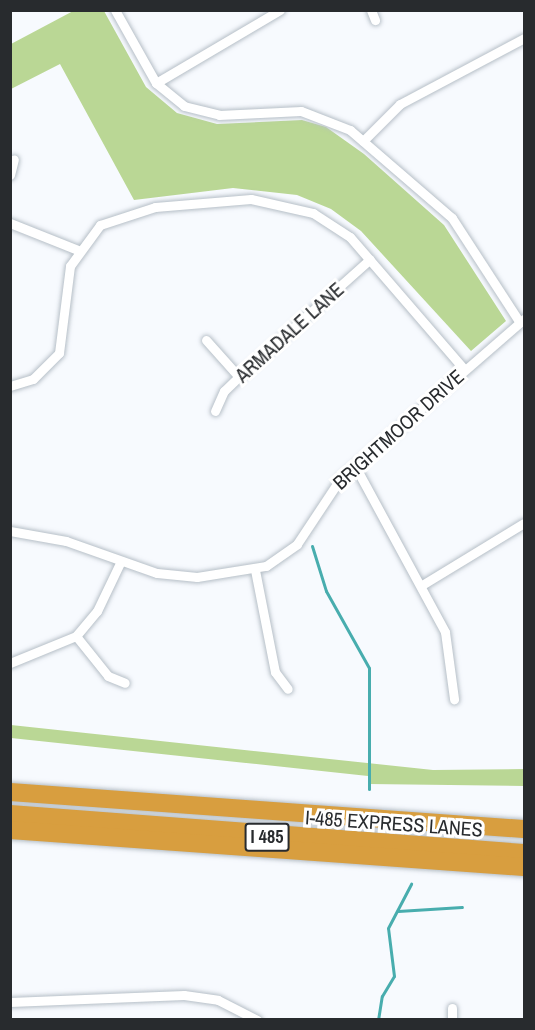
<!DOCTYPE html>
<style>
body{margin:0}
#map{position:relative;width:535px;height:1030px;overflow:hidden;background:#f7fafe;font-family:"Archivo Narrow",sans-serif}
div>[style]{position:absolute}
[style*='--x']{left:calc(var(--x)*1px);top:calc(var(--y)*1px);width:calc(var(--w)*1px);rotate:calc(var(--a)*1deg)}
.forest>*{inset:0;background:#bad795}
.stream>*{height:3px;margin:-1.5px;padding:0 1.5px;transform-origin:1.5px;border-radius:1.5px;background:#48adae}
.roads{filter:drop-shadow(0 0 2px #b6bfc7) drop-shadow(0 0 2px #b6bfc7)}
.street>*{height:9px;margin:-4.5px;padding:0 4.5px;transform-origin:4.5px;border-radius:4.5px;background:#fff}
.highway>*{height:18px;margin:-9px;padding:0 9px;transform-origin:9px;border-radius:9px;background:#d89e3f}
span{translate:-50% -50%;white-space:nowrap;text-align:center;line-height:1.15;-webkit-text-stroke:6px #fff;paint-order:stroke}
.shield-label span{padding:2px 4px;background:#fff;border:2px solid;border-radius:4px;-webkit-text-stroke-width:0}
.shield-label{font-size:18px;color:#282b2e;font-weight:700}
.street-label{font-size:20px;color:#282b2e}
.frame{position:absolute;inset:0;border:12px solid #282b2e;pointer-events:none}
</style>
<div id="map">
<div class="forest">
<div style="clip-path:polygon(75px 10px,104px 11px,146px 87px,177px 113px,217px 124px,302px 120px,326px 127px,364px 154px,444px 225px,506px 321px,471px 351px,361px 231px,331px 209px,297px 195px,233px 188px,134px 200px,60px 64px,11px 89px,11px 44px)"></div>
<div style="clip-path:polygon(11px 725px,433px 770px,524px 769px,524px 786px,369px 784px,368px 776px,11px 738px)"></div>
</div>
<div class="stream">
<div style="--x:312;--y:546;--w:47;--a:72.7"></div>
<div style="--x:326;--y:591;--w:88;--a:60.8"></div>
<div style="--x:369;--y:668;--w:121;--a:90"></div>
<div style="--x:398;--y:911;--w:64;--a:-3.6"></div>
<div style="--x:378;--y:1020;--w:24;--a:-81"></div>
<div style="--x:382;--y:996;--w:23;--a:-59"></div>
<div style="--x:394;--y:976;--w:48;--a:-97.1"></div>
<div style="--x:388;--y:928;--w:50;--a:-62.4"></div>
</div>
<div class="roads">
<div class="street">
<div style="--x:115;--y:10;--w:84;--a:60.7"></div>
<div style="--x:156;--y:83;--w:36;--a:39"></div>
<div style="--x:184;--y:106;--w:36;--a:14"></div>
<div style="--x:219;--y:115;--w:82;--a:-2.8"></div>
<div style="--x:301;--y:111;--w:53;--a:21.2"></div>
<div style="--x:350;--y:130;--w:135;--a:40.8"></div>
<div style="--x:452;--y:218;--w:123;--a:57"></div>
<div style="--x:371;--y:10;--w:11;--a:68"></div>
<div style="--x:156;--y:83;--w:144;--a:-30.5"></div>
<div style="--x:363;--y:141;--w:52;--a:-45"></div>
<div style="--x:400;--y:104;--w:140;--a:-28"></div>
<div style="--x:10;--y:175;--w:16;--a:-76"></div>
<div style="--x:10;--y:223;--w:73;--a:21.7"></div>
<div style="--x:206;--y:340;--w:50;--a:48.3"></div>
<div style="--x:10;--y:386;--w:24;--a:-17"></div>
<div style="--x:33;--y:379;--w:37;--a:-45"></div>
<div style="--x:59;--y:353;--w:88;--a:-82.8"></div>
<div style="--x:70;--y:266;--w:51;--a:-53.8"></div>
<div style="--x:100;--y:225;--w:58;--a:-18.1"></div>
<div style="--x:155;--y:207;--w:96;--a:-4.8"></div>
<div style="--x:251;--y:199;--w:64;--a:12.7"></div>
<div style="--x:313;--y:213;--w:44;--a:33"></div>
<div style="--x:350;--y:237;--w:174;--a:49.2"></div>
<div style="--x:215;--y:411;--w:22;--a:-66"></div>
<div style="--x:224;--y:391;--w:30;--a:-44"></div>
<div style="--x:246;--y:370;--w:166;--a:-41.8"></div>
<div style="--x:355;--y:466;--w:189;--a:61.5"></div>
<div style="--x:445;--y:632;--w:68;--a:82.3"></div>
<div style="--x:10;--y:531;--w:57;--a:10.1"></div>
<div style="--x:66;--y:541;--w:96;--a:19.4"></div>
<div style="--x:157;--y:573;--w:40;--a:5.7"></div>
<div style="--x:197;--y:577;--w:70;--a:-9.1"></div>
<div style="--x:266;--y:566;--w:38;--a:-35"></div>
<div style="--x:297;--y:544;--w:78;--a:-56.5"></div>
<div style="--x:340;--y:479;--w:244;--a:-41"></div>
<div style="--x:255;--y:570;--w:104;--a:78.9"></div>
<div style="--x:275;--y:672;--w:21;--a:53"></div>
<div style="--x:422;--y:585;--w:119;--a:-31.3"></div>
<div style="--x:76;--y:636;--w:51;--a:51.3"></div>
<div style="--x:108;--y:676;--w:18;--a:22"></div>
<div style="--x:10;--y:663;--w:71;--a:-22.2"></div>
<div style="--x:76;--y:636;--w:33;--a:-50"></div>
<div style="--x:97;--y:611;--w:55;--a:-64.4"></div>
<div style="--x:10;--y:1002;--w:174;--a:-2.3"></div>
<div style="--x:184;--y:995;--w:34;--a:8"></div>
<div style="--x:218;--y:1000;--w:44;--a:27.1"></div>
<div style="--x:452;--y:1020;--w:12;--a:-90"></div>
</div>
<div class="highway">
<div style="--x:10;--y:792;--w:515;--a:4.12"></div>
<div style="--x:10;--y:814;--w:515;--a:4.34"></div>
<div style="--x:10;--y:830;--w:515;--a:4.12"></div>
</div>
</div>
<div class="shield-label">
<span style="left:267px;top:837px">I 485</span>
</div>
<div class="street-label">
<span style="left:289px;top:332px;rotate:-42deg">ARMADALE LANE</span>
<span style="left:398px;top:429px;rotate:-42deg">BRIGHTMOOR DRIVE</span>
<span style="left:394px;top:823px;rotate:4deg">I-485 EXPRESS LANES</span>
</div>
<div class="frame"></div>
</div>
